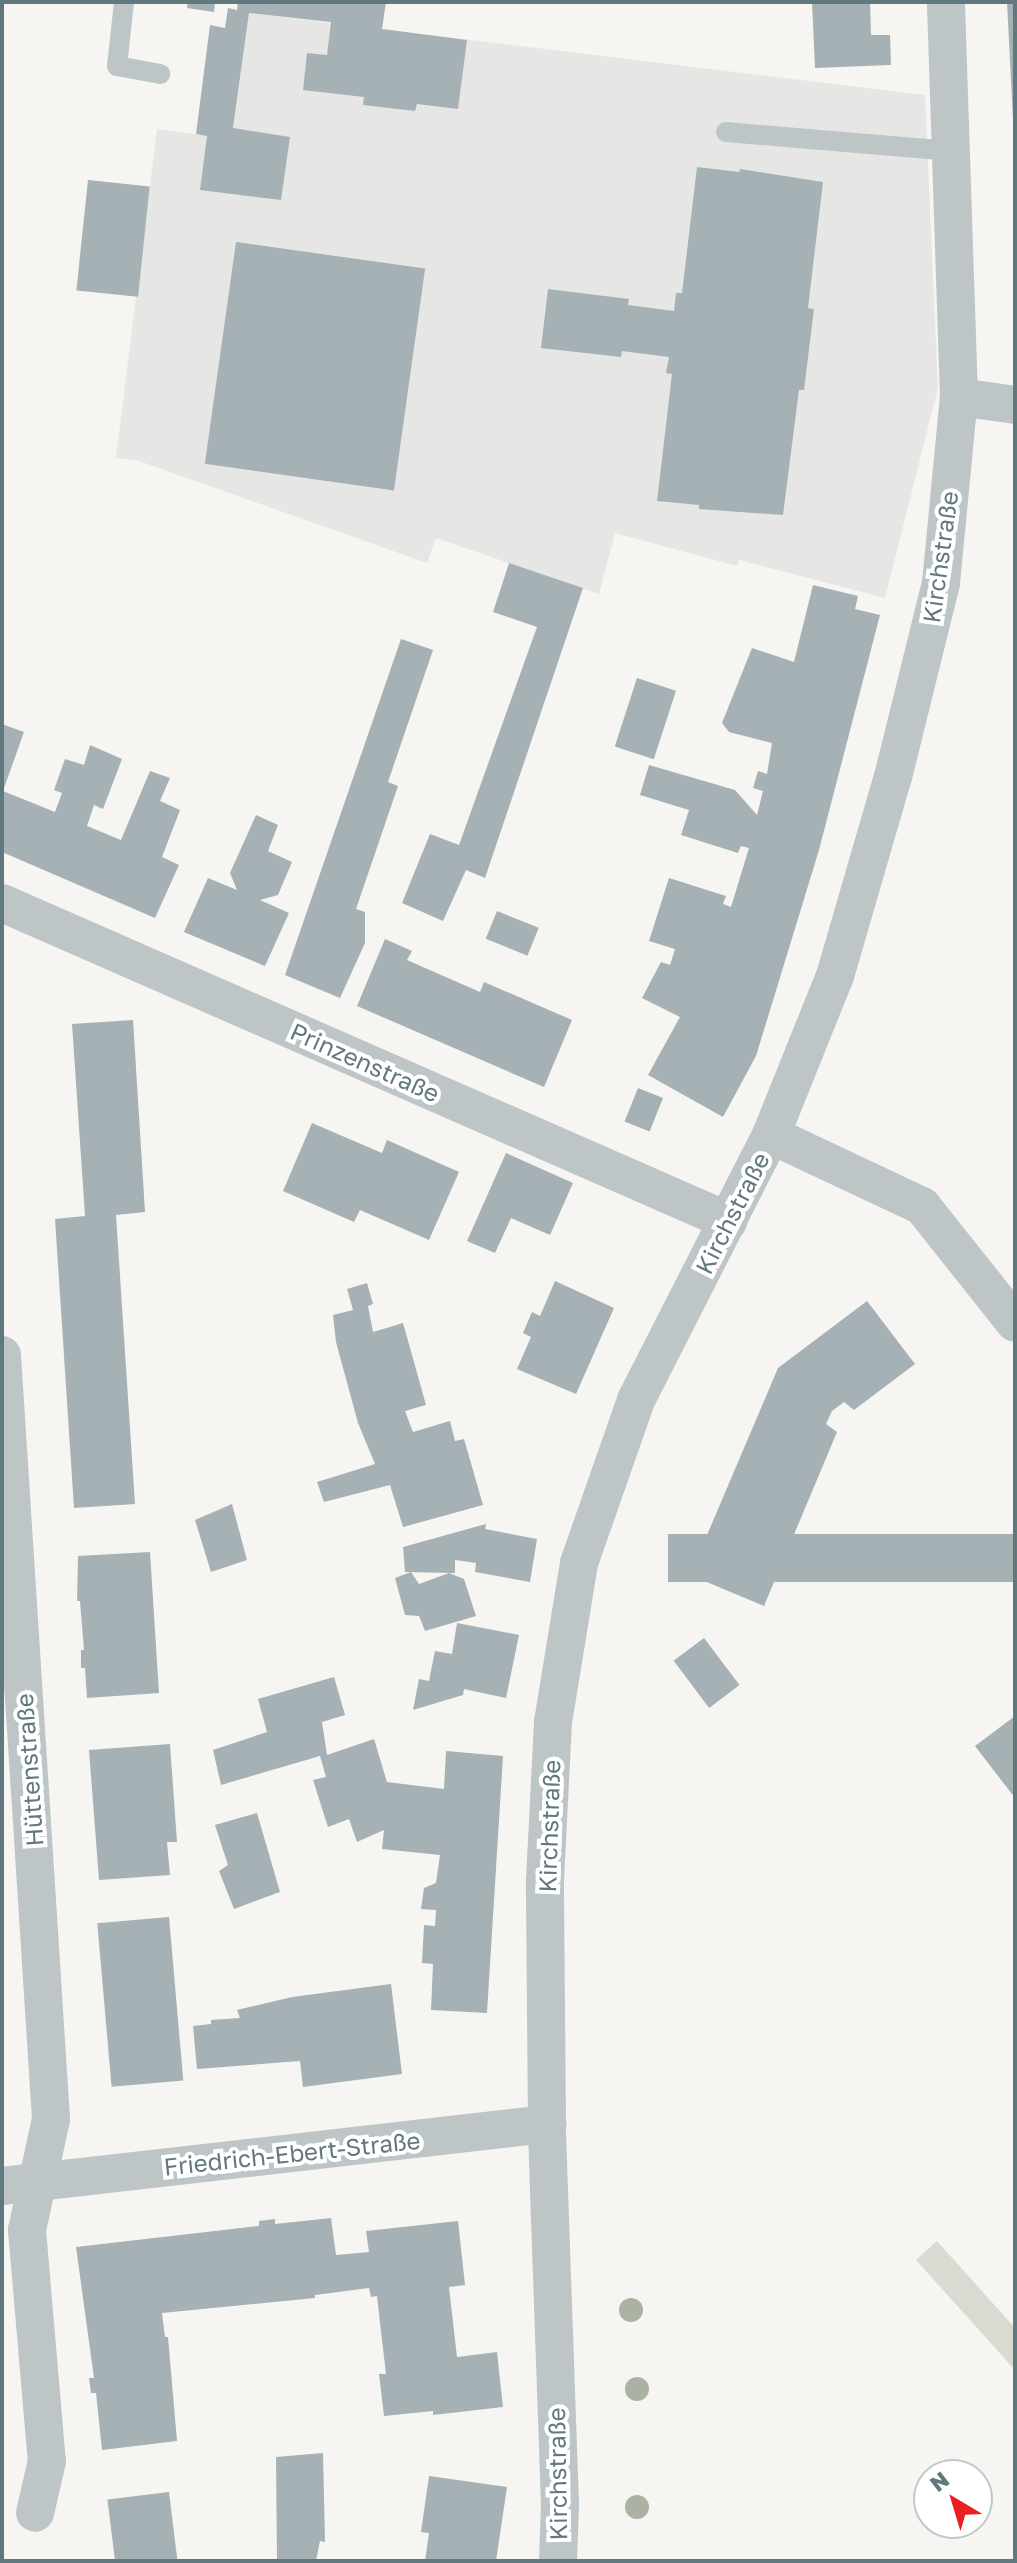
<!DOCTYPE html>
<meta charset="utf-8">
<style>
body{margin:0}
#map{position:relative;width:1017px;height:2563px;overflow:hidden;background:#f6f5f2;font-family:"Golos Text",sans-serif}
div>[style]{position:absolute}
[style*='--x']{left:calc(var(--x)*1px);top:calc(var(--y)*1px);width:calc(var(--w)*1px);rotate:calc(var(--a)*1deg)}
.built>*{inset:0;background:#e6e7e5}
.green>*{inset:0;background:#d7dbd1}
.building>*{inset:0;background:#a5b1b4;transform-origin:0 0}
.lane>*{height:20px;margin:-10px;padding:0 10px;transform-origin:10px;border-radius:10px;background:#bec5c7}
.street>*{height:38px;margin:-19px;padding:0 19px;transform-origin:19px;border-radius:19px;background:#bec5c7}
.trees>*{width:24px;height:24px;margin:-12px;border-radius:50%;background:#abb2a3}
span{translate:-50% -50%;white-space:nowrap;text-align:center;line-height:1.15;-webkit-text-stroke:8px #fff;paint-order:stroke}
.street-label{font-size:24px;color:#60787e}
.frame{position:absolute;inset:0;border:4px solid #60787e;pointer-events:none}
.north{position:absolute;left:913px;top:2459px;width:80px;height:80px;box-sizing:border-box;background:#fff;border:2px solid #bfc9cb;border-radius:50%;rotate:322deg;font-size:22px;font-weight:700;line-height:32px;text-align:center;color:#60787e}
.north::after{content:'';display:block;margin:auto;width:28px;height:36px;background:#e82022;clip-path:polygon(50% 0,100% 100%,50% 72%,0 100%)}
</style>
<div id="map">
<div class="built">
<div style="clip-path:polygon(249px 13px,925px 95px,938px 388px,885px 598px,739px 560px,737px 566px,615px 533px,599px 594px,436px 538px,427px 563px,139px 461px,116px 458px,157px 129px,232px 139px)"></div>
</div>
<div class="green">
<div style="clip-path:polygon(937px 2241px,1015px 2328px,1015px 2370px,916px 2260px)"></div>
</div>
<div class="building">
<div style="clip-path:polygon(188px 2px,215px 2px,214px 12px,187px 8px)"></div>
<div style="clip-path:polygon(238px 2px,386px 2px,382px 29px,467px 40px,458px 109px,417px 104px,415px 111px,363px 105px,364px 97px,303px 90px,307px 53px,327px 55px,331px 22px,249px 13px,233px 128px,290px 137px,281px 200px,200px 190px,207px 136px,196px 134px,210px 25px,225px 28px,228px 8px,237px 10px)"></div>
<div style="clip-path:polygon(812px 2px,870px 2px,871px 35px,890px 35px,891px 65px,815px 68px)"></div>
<div style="clip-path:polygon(1007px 2px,1015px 2px,1015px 120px,1013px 120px)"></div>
<div style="clip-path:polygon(697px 167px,739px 172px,740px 169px,823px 182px,808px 308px,814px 309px,804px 390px,799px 390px,783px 515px,699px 509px,699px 505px,657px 501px,672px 374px,666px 373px,669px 357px,622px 351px,621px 357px,541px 348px,548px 289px,629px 299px,628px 305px,674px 311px,676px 293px,682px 293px)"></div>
<div style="left:88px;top:180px;width:62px;height:111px;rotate:6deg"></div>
<div style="left:236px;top:242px;width:191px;height:224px;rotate:8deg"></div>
<div style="clip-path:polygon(509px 563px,583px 588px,485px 878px,466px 870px,443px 921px,402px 903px,430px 834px,459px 845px,537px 627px,493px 612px)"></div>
<div style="clip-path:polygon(813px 585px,858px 596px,855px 609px,880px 615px,819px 850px,756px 1056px,723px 1117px,648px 1075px,680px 1017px,642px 998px,661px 962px,670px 965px,675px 949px,649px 941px,669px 878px,726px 896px,723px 904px,731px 907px,749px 848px,741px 846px,738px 853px,681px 835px,689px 810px,640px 795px,649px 765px,735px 790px,757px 815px,763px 791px,753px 788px,758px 771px,767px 774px,772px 743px,729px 732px,722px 723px,752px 648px,794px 662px)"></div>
<div style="clip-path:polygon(401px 639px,433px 650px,388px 782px,398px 786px,356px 909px,365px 912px,365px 943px,340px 998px,285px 975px)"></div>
<div style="left:637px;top:678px;width:41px;height:72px;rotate:18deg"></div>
<div style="clip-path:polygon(2px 724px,24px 732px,3px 791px,55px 812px,62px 793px,54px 790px,65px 759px,84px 765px,90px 745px,122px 759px,103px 809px,94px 805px,87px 826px,121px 840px,150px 771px,170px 778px,160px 801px,180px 810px,162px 857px,179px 865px,155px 918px,2px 852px)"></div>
<div style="clip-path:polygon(256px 815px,278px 825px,268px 851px,292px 862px,278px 895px,260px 900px,289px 913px,265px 966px,184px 932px,208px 878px,237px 890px,230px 873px)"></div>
<div style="left:497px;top:911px;width:45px;height:30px;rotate:22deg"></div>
<div style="clip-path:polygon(385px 939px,412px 951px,407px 960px,480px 992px,484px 982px,572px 1020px,544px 1087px,357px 1006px)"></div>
<div style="clip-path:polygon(133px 1020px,145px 1212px,116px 1215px,135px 1504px,74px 1508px,55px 1219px,85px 1216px,72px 1024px)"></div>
<div style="left:638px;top:1088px;width:27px;height:36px;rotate:22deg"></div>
<div style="clip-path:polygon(312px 1123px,382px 1153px,387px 1140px,459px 1172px,429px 1240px,360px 1210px,354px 1222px,283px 1191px)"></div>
<div style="clip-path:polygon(506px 1153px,573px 1183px,550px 1235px,511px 1218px,495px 1253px,467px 1241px)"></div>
<div style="clip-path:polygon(555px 1281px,614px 1308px,576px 1394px,517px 1369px,531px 1337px,523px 1333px,532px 1312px,540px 1316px)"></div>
<div style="clip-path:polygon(367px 1283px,373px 1304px,368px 1306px,373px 1332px,403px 1323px,426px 1405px,405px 1411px,413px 1432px,450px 1421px,455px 1441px,464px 1439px,483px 1505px,403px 1527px,390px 1485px,324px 1502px,317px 1482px,375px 1464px,358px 1423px,336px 1342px,333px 1315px,353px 1310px,347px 1289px)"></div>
<div style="clip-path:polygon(867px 1301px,915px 1364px,854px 1410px,844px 1402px,832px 1411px,826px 1424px,837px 1432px,764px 1606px,690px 1575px,778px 1368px)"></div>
<div style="clip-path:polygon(232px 1504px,247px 1560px,211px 1572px,195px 1520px)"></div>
<div style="clip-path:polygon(486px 1524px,485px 1529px,537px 1539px,530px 1582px,475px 1572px,476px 1563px,455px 1560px,455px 1573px,405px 1572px,403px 1547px)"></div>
<div style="left:1015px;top:1534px;width:48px;height:347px;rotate:90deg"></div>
<div style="clip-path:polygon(150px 1552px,159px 1693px,87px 1698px,85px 1668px,81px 1668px,81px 1650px,84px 1650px,80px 1601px,77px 1601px,78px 1556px)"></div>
<div style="clip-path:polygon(411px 1572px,419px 1584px,449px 1573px,464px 1579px,476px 1616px,425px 1631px,419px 1616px,405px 1615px,395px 1578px)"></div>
<div style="clip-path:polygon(457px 1623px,519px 1635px,506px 1698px,464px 1689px,463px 1695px,413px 1710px,419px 1679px,429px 1681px,435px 1651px,452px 1654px)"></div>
<div style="left:704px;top:1638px;width:59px;height:38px;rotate:53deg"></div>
<div style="clip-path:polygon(334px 1677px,345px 1715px,322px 1722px,327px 1755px,374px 1739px,387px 1782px,444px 1789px,446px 1751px,503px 1756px,487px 2013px,431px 2010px,433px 1964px,422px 1963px,424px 1925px,435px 1926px,436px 1910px,421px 1909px,424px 1888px,436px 1883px,440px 1855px,382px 1849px,384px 1830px,357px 1842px,349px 1819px,328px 1827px,313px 1780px,326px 1777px,320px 1756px,221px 1785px,213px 1750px,267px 1732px,258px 1699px)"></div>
<div style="clip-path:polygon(1015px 1716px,1015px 1798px,975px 1746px)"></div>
<div style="clip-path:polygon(170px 1744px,177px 1842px,167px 1842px,170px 1875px,99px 1880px,89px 1750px)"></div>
<div style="clip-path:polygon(257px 1813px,280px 1892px,234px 1909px,219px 1871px,228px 1865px,215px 1825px)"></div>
<div style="left:169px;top:1917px;width:164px;height:72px;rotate:85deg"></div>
<div style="clip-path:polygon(391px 1984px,402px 2074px,303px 2087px,300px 2061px,197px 2069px,193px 2026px,211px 2024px,211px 2020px,240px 2018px,237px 2010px,292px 1997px)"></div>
<div style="clip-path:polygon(331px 2218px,336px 2255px,369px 2252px,366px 2231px,458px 2221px,465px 2285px,449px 2287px,457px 2357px,497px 2352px,503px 2407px,433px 2415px,433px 2411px,384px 2416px,379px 2374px,386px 2374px,380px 2323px,377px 2296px,371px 2297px,369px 2288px,315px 2295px,315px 2298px,162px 2313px,165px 2337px,168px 2337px,177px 2441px,102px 2450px,96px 2393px,91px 2393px,89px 2378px,94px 2378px,76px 2247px,259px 2226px,259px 2221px,275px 2219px,275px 2224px)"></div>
<div style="clip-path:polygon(323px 2453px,325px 2542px,320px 2541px,316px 2561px,277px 2561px,276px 2457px)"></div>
<div style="clip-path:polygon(429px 2476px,507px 2487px,496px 2561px,425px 2561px,429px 2533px,421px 2532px)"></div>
<div style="left:169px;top:2492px;width:69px;height:62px;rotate:83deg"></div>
</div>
<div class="lane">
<div style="--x:124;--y:2;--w:64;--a:96.2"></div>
<div style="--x:117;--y:66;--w:44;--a:10.5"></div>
<div style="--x:726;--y:132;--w:226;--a:4.8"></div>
</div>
<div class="street">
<div style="--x:959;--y:397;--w:57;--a:8.1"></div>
<div style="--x:2;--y:903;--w:793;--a:23.65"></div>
<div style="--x:771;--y:1135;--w:167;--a:25.2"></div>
<div style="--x:922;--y:1206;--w:149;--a:51.5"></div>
<div style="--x:2;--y:1355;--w:766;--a:86.33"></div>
<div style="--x:51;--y:2119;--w:114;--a:102.2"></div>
<div style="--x:27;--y:2230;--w:232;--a:85.1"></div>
<div style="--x:47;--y:2461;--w:53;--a:103"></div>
<div style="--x:2;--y:2186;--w:549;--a:-6.49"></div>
<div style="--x:558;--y:2561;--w:56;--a:-88"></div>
<div style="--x:560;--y:2505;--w:381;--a:-92"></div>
<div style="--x:547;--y:2124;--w:244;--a:-90.5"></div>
<div style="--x:545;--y:1880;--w:158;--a:-87.1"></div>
<div style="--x:553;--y:1722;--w:161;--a:-80.7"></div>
<div style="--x:579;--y:1563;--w:173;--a:-70.7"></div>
<div style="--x:636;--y:1400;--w:297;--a:-63"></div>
<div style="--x:771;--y:1135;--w:171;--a:-68.1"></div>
<div style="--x:835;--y:976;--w:207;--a:-73.8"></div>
<div style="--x:893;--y:777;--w:200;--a:-76.1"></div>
<div style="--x:941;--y:583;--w:187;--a:-84.5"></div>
<div style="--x:959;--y:397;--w:395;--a:-91.9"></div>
</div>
<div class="trees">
<div style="left:631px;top:2310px"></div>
<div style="left:637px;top:2389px"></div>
<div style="left:637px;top:2507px"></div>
</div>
<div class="street-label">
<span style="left:940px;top:557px;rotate:-82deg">Kirchstraße</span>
<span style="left:365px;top:1062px;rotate:24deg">Prinzenstraße</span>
<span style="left:732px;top:1213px;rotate:-63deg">Kirchstraße</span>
<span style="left:29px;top:1770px;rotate:-94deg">Hüttenstraße</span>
<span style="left:549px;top:1826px;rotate:-88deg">Kirchstraße</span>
<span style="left:292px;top:2153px;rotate:-6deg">Friedrich-Ebert-Straße</span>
<span style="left:557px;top:2474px;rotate:-91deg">Kirchstraße</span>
</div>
<div class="frame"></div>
<div class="north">N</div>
</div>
